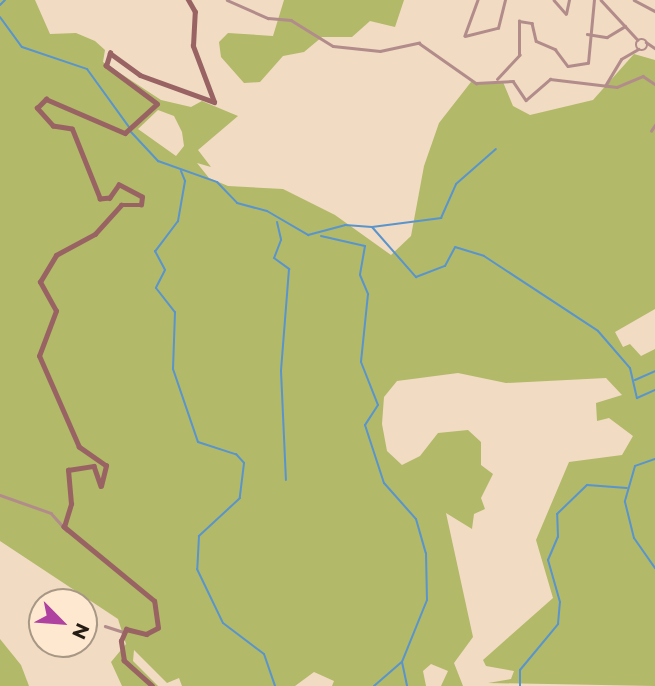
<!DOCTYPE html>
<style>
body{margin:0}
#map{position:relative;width:655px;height:686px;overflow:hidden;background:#f1dbc3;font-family:Montserrat,sans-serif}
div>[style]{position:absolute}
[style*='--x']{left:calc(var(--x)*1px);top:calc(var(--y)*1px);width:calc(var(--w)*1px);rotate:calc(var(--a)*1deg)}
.green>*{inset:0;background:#b2b969}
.stream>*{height:2px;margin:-1px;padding:0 1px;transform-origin:1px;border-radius:1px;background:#5994cc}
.street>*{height:2.5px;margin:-1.25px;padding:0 1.25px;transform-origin:1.25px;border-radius:1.25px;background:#b28c8b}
.street>.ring{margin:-1.25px;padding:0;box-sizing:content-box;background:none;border:2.5px solid #b28c8b;border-radius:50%}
.secondary>*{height:4.5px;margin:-2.25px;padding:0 2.25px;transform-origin:2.25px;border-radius:2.25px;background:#996364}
span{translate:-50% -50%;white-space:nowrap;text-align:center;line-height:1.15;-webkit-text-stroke:7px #fee8d0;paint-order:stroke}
.north{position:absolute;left:28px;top:588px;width:70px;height:70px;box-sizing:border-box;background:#fee8d0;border:2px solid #a79785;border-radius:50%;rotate:115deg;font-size:19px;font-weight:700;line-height:28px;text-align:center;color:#251d14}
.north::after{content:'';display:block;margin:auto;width:24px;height:32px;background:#af41a0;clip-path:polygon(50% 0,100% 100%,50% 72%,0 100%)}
</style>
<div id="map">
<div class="green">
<div style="clip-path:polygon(evenodd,0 0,35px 0,50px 34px,76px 33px,95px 41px,105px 50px,103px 62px,161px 100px,191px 107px,202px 101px,238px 116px,198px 150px,211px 167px,197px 163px,209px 178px,228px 186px,283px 189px,335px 215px,391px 255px,411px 236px,424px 166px,439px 123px,471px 82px,503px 82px,513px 106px,530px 115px,593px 100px,634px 54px,655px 60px,655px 309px,615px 332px,623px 347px,630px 344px,641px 356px,655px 349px,655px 686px,488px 683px,511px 679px,514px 671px,486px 666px,483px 660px,553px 598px,536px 540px,569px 462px,622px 455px,633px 436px,609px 418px,597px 421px,596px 403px,622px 395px,606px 378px,506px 383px,458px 373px,397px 381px,384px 397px,382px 424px,387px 451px,402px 465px,420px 456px,438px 433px,468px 430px,481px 442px,481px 465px,493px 474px,481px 498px,485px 509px,474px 514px,472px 529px,446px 513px,473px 637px,454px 663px,463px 686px,441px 686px,448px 671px,431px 664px,423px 671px,426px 686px,332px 686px,334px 681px,314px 672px,295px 686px,182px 686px,179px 678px,167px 683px,134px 650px,133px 661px,158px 686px,122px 686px,111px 662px,126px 644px,118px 619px,0 541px,0 0,158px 110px,174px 116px,182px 132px,184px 146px,176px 156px,138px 129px,158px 110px)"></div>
<div style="clip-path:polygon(284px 0,404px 0,395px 27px,370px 21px,352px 37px,322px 37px,304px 52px,283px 56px,260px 82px,244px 83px,221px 57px,219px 42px,228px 33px,273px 36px)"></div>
<div style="clip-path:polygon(0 639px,21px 665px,29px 686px,0 686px)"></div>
</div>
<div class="stream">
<div style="--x:0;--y:5;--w:7;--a:-45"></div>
<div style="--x:0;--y:17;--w:37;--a:54"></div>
<div style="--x:22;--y:47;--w:69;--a:18.7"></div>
<div style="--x:87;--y:69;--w:72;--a:54.1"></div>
<div style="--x:131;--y:132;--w:40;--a:47"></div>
<div style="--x:158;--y:161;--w:63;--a:19.6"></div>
<div style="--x:217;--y:182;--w:29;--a:46"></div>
<div style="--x:237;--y:203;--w:31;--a:15"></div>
<div style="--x:267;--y:211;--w:48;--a:30.3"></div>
<div style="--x:308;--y:235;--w:38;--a:-15"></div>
<div style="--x:345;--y:225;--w:27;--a:4"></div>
<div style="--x:372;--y:227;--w:67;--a:48.7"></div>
<div style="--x:416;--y:277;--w:31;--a:-21"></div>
<div style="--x:445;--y:266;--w:21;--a:-62"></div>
<div style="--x:455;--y:247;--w:30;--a:17"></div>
<div style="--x:484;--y:256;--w:136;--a:33.3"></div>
<div style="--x:598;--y:331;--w:49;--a:49.1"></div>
<div style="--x:630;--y:368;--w:31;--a:77"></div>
<div style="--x:637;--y:398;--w:20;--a:-24"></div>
<div style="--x:181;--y:171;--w:11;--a:68"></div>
<div style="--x:185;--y:181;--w:41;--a:99.9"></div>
<div style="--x:178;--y:221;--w:38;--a:127"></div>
<div style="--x:155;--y:251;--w:21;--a:62"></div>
<div style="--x:165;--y:270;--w:20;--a:117"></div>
<div style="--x:156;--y:288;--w:31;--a:52"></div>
<div style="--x:175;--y:312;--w:57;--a:92"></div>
<div style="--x:173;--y:369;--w:77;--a:71.1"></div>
<div style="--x:198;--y:442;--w:40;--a:18"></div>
<div style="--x:236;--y:454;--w:12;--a:48"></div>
<div style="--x:244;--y:463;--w:35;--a:97"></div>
<div style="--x:240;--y:498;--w:56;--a:137.2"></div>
<div style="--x:199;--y:536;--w:33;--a:93"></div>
<div style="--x:197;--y:569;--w:60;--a:64.3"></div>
<div style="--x:223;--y:623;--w:51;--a:37.1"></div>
<div style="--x:264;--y:654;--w:34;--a:71"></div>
<div style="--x:277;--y:222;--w:18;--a:77"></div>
<div style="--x:281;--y:240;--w:19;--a:111"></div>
<div style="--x:274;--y:258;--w:19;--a:36"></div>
<div style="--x:289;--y:269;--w:102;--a:94.5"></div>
<div style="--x:281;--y:371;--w:109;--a:87.4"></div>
<div style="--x:372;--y:227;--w:70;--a:-7.4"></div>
<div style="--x:441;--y:218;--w:37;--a:-66"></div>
<div style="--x:456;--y:184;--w:53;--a:-41.2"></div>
<div style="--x:321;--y:236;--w:45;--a:12.8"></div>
<div style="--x:365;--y:246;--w:29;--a:100"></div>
<div style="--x:360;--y:275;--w:21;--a:67"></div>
<div style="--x:368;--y:294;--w:68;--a:95.9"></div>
<div style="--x:361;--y:362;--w:46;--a:68.4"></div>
<div style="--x:378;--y:405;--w:24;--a:123"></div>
<div style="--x:365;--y:425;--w:61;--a:71.9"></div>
<div style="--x:384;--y:483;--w:48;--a:48.4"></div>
<div style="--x:416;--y:519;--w:35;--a:74"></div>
<div style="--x:426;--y:553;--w:47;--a:88.8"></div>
<div style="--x:427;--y:600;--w:67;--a:112"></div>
<div style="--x:402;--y:662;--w:25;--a:78"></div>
<div style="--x:635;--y:380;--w:22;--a:-24"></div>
<div style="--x:655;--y:459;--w:21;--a:161"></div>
<div style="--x:635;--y:466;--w:37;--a:106"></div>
<div style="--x:625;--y:502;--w:37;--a:76"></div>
<div style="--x:634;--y:538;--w:37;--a:55"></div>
<div style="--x:374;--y:686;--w:37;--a:-41"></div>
<div style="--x:520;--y:686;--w:16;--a:-90"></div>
<div style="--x:520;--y:670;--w:60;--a:-50.4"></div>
<div style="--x:558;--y:624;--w:22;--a:-85"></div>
<div style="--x:560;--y:602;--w:44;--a:-105.9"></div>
<div style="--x:548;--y:560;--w:25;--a:-67"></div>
<div style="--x:558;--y:537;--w:23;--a:-92"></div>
<div style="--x:557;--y:514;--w:42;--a:-44"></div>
<div style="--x:587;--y:485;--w:40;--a:4.3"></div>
</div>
<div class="street">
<div style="--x:227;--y:0;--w:45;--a:23.7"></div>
<div style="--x:268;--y:18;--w:23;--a:5"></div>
<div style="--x:291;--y:20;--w:49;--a:31.8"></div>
<div style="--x:333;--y:46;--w:47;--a:6.1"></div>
<div style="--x:380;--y:51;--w:40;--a:-12"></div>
<div style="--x:419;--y:43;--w:70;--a:35.1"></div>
<div style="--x:476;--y:83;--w:37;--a:-3"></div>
<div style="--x:513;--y:81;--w:23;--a:56"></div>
<div style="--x:526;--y:100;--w:32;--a:-41"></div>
<div style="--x:550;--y:79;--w:67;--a:6.8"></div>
<div style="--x:617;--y:87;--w:28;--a:-23"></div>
<div style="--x:643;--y:76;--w:14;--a:34"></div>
<div style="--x:478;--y:0;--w:38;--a:110"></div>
<div style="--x:465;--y:36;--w:34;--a:-14"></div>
<div style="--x:498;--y:28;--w:29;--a:-76"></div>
<div style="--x:554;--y:0;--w:18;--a:49"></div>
<div style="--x:566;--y:14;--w:14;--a:-78"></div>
<div style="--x:601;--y:0;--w:54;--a:47.2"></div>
<div style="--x:634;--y:0;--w:24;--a:28"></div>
<div style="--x:587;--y:34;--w:20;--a:9"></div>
<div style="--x:607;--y:37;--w:21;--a:-31"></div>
<div class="ring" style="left:636.5px;top:39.5px;width:8.5px;height:8.5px"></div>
<div style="--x:646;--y:42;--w:11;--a:34"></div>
<div style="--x:497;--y:79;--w:33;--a:-47"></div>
<div style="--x:519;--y:55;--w:34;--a:-90"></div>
<div style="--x:519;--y:21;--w:13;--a:9"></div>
<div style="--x:532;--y:23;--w:18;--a:77"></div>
<div style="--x:536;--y:41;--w:21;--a:23"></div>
<div style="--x:555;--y:49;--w:21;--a:53"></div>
<div style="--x:568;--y:66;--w:20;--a:-9"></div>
<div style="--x:588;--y:63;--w:63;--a:-84.6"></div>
<div style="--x:605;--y:86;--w:31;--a:-59"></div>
<div style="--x:621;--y:59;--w:20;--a:-30"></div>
<div style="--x:651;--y:131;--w:7;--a:-56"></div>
<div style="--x:0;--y:495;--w:54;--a:19.4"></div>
<div style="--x:51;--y:513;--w:24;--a:48"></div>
<div style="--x:105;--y:626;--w:19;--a:18"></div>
</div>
<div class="secondary">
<div style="--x:152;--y:686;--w:38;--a:-138"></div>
<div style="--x:124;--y:661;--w:20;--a:-99"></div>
<div style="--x:121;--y:641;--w:13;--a:-67"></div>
<div style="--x:126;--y:629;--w:21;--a:14"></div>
<div style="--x:146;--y:634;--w:13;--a:-27"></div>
<div style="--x:158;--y:628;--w:27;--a:-98"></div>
<div style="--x:154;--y:601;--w:117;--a:-140.6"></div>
<div style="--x:64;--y:527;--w:24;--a:-73"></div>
<div style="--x:71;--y:504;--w:34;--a:-95"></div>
<div style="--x:68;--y:470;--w:26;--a:-9"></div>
<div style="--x:94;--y:466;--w:21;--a:71"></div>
<div style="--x:101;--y:486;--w:21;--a:-76"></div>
<div style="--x:106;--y:466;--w:33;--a:-145"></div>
<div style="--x:79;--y:447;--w:99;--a:-113.7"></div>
<div style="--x:39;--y:356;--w:48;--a:-69.3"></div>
<div style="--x:56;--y:311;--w:33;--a:-119"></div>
<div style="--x:40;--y:282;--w:31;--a:-59"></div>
<div style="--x:56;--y:255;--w:44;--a:-28.3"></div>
<div style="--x:95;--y:234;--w:39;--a:-48"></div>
<div style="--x:121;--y:205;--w:20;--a:0"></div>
<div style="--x:141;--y:205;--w:8;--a:-83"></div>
<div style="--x:142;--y:197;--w:26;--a:-152"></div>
<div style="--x:119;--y:185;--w:16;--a:125"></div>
<div style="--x:110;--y:198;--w:10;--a:174"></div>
<div style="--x:100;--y:199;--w:75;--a:-111.8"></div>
<div style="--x:72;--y:129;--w:19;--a:-171"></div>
<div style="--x:53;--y:126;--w:24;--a:-132"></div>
<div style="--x:37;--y:108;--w:13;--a:-45"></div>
<div style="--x:46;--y:99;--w:86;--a:23.3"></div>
<div style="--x:125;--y:133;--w:43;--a:-42.2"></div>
<div style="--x:157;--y:104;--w:64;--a:-143.3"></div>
<div style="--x:106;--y:66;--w:14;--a:-73"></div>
<div style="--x:110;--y:53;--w:37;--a:36"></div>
<div style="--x:140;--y:75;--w:79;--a:20"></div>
<div style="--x:214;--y:102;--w:60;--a:-110.6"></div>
<div style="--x:193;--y:46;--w:34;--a:-87"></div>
<div style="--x:195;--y:12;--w:14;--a:-120"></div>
</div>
<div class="north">N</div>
</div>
